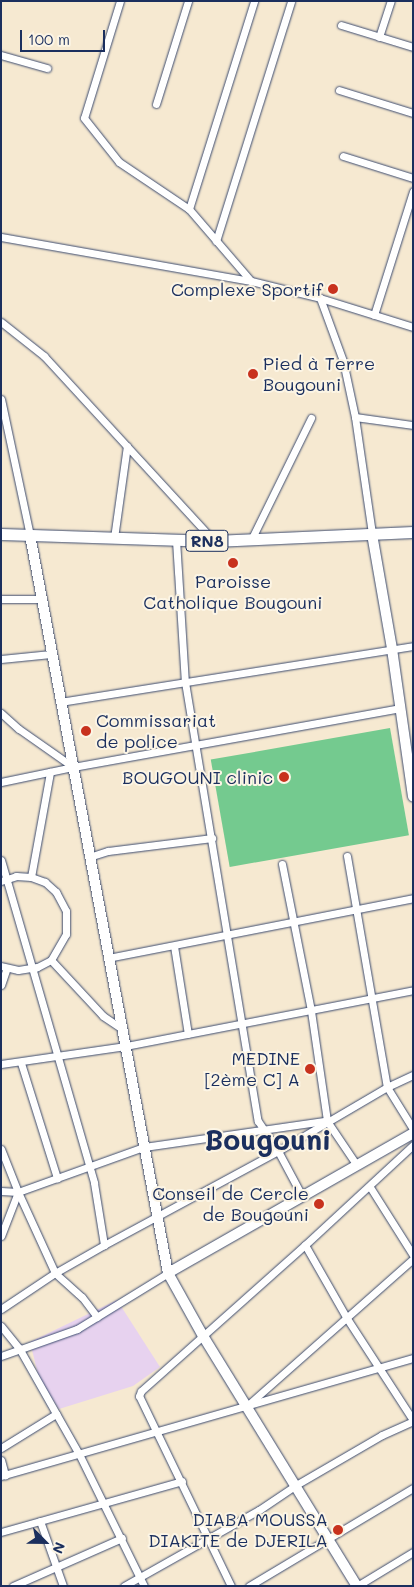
<!DOCTYPE html>
<meta charset="utf-8">
<style>
body{margin:0}
#map{position:relative;width:414px;height:1587px;overflow:hidden;background:#f6e9d1;font-family:Mali,sans-serif}
div>[style]{position:absolute}
[style*='--x']{left:calc(var(--x)*1px);top:calc(var(--y)*1px);width:calc(var(--w)*1px);rotate:calc(var(--a)*1deg)}
.built>*{inset:0;background:#e7d2ef}
.green>*{inset:0;background:#74ca8f;transform-origin:0 0}
.roads{filter:drop-shadow(0 0 1px #3c4b6f) drop-shadow(0 0 1px #3c4b6f)}
.street>*{height:7px;margin:-3.5px;padding:0 3.5px;transform-origin:3.5px;border-radius:3.5px;background:#fff}
.secondary>*{height:10px;margin:-5px;padding:0 5px;transform-origin:5px;border-radius:5px;background:#fff}
.primary>*{height:11px;margin:-5.5px;padding:0 5.5px;transform-origin:5.5px;border-radius:5.5px;background:#fff}
.dots>*{width:14px;height:14px;translate:-50% -50%;box-sizing:border-box;border:2px solid #fcf5e5;border-radius:50%}
span{translate:-50% -50%;white-space:nowrap;text-align:center;line-height:1.15;-webkit-text-stroke:4px #fcf5e5;paint-order:stroke}
.shield-label span{padding:1px 4px;background:#fcf5e5;border:1px solid;border-radius:4px;-webkit-text-stroke-width:0}
.shield-label{font-size:16px;color:#1b2f5e;font-weight:700}
.poi-label{font-size:18px;color:#1b2f5e}
.right{translate:-100% -50%;text-align:right}
.left{translate:0 -50%;text-align:left}
.town-label{font-size:28px;color:#1b2f5e;font-weight:700}
.frame{position:absolute;inset:0;border:2px solid #1b2f5e;pointer-events:none}
.north{position:absolute;left:20px;top:1517px;width:50px;height:50px;-webkit-text-stroke:4px #fcf5e5;paint-order:stroke;rotate:113deg;font-size:14px;font-weight:700;line-height:20px;text-align:center;color:#1b2f5e}
.north::after{content:'';display:block;margin:auto;width:18px;height:22px;background:#1b2f5e;clip-path:polygon(50% 0,100% 100%,50% 72%,0 100%)}
.scale{position:absolute;left:20px;top:30px;width:85px;height:22px;box-sizing:border-box;border:2px solid #1b2f5e;border-top:0;padding-left:6px;font-size:15px;line-height:18px;white-space:nowrap;color:#1b2f5e;-webkit-text-stroke:4px #fcf5e5;paint-order:stroke}
</style>
<div id="map">
<div class="built">
<div style="clip-path:polygon(117px 1300px,160px 1367px,133px 1386px,59px 1409px,39px 1378px,30px 1342px)"></div>
</div>
<div class="green">
<div style="left:390px;top:728px;width:109px;height:182px;rotate:80deg"></div>
</div>
<div class="roads">
<div class="street">
<div style="--x:120;--y:1;--w:122;--a:107.1"></div>
<div style="--x:84;--y:118;--w:56;--a:51.5"></div>
<div style="--x:119;--y:162;--w:84;--a:33.9"></div>
<div style="--x:189;--y:209;--w:95;--a:49.3"></div>
<div style="--x:341;--y:25;--w:75;--a:17"></div>
<div style="--x:379;--y:37;--w:38;--a:-72"></div>
<div style="--x:1;--y:55;--w:48;--a:15.8"></div>
<div style="--x:339;--y:90;--w:77;--a:17.3"></div>
<div style="--x:156;--y:104;--w:108;--a:-72.7"></div>
<div style="--x:343;--y:156;--w:73;--a:17.4"></div>
<div style="--x:189;--y:209;--w:218;--a:-72.6"></div>
<div style="--x:1;--y:237;--w:254;--a:10"></div>
<div style="--x:251;--y:281;--w:71;--a:13.8"></div>
<div style="--x:320;--y:298;--w:97;--a:17.3"></div>
<div style="--x:216;--y:241;--w:251;--a:-72.6"></div>
<div style="--x:320;--y:298;--w:67;--a:69.9"></div>
<div style="--x:343;--y:361;--w:57;--a:77.9"></div>
<div style="--x:355;--y:417;--w:118;--a:81.7"></div>
<div style="--x:374;--y:315;--w:130;--a:-72.5"></div>
<div style="--x:1;--y:322;--w:55;--a:38.3"></div>
<div style="--x:44;--y:356;--w:251;--a:47.4"></div>
<div style="--x:1;--y:399;--w:139;--a:78"></div>
<div style="--x:355;--y:417;--w:59;--a:7.9"></div>
<div style="--x:114;--y:538;--w:93;--a:-82"></div>
<div style="--x:176;--y:540;--w:142;--a:86.4"></div>
<div style="--x:185;--y:682;--w:445;--a:80.6"></div>
<div style="--x:258;--y:1121;--w:36;--a:56"></div>
<div style="--x:278;--y:1151;--w:51;--a:61.9"></div>
<div style="--x:251;--y:540;--w:136;--a:-63.8"></div>
<div style="--x:1;--y:599;--w:41;--a:0"></div>
<div style="--x:1;--y:659;--w:50;--a:-5.7"></div>
<div style="--x:60;--y:702;--w:357;--a:-9"></div>
<div style="--x:1;--y:713;--w:24;--a:42"></div>
<div style="--x:19;--y:729;--w:66;--a:35.1"></div>
<div style="--x:1;--y:782;--w:74;--a:-11.8"></div>
<div style="--x:73;--y:767;--w:333;--a:-10.2"></div>
<div style="--x:347;--y:856;--w:234;--a:80.2"></div>
<div style="--x:387;--y:1087;--w:49;--a:58.2"></div>
<div style="--x:89;--y:857;--w:20;--a:-18"></div>
<div style="--x:108;--y:851;--w:105;--a:-7.1"></div>
<div style="--x:1;--y:860;--w:336;--a:73.9"></div>
<div style="--x:94;--y:1183;--w:63;--a:80.8"></div>
<div style="--x:282;--y:864;--w:150;--a:78.8"></div>
<div style="--x:311;--y:1011;--w:111;--a:81.7"></div>
<div style="--x:327;--y:1121;--w:52;--a:56"></div>
<div style="--x:31;--y:877;--w:107;--a:-79.7"></div>
<div style="--x:1;--y:881;--w:16;--a:-18"></div>
<div style="--x:16;--y:876;--w:15;--a:4"></div>
<div style="--x:31;--y:877;--w:15;--a:20"></div>
<div style="--x:45;--y:882;--w:15;--a:42"></div>
<div style="--x:56;--y:892;--w:21;--a:62"></div>
<div style="--x:66;--y:911;--w:23;--a:90"></div>
<div style="--x:66;--y:934;--w:30;--a:120"></div>
<div style="--x:51;--y:960;--w:16;--a:153"></div>
<div style="--x:37;--y:967;--w:19;--a:171"></div>
<div style="--x:18;--y:970;--w:17;--a:-167"></div>
<div style="--x:174;--y:946;--w:89;--a:81"></div>
<div style="--x:108;--y:958;--w:311;--a:-11.1"></div>
<div style="--x:51;--y:960;--w:76;--a:47.1"></div>
<div style="--x:103;--y:1016;--w:23;--a:34"></div>
<div style="--x:1;--y:985;--w:18;--a:-71"></div>
<div style="--x:21;--y:1063;--w:121;--a:72.6"></div>
<div style="--x:1;--y:1064;--w:126;--a:-8.2"></div>
<div style="--x:126;--y:1046;--w:292;--a:-11"></div>
<div style="--x:1;--y:1149;--w:46;--a:68.4"></div>
<div style="--x:18;--y:1192;--w:89;--a:65.4"></div>
<div style="--x:55;--y:1273;--w:36;--a:42"></div>
<div style="--x:82;--y:1297;--w:25;--a:53"></div>
<div style="--x:370;--y:1187;--w:80;--a:57.7"></div>
<div style="--x:1;--y:1191;--w:17;--a:3"></div>
<div style="--x:18;--y:1192;--w:134;--a:-19.7"></div>
<div style="--x:144;--y:1147;--w:182;--a:-8.2"></div>
<div style="--x:1;--y:1236;--w:47;--a:-68.9"></div>
<div style="--x:305;--y:1245;--w:83;--a:60.3"></div>
<div style="--x:346;--y:1317;--w:123;--a:57"></div>
<div style="--x:1;--y:1309;--w:65;--a:-33.7"></div>
<div style="--x:55;--y:1273;--w:56;--a:-29.7"></div>
<div style="--x:104;--y:1245;--w:198;--a:-28.4"></div>
<div style="--x:278;--y:1151;--w:126;--a:-30.4"></div>
<div style="--x:387;--y:1087;--w:29;--a:-25"></div>
<div style="--x:1;--y:1326;--w:28;--a:51"></div>
<div style="--x:19;--y:1348;--w:122;--a:60.5"></div>
<div style="--x:79;--y:1454;--w:147;--a:63.8"></div>
<div style="--x:1;--y:1356;--w:81;--a:-19.6"></div>
<div style="--x:77;--y:1329;--w:107;--a:-31.6"></div>
<div style="--x:249;--y:1404;--w:219;--a:-41.5"></div>
<div style="--x:1;--y:1448;--w:65;--a:-31.7"></div>
<div style="--x:1;--y:1460;--w:16;--a:75"></div>
<div style="--x:1;--y:1476;--w:429;--a:-16"></div>
<div style="--x:40;--y:1521;--w:69;--a:70.5"></div>
<div style="--x:1;--y:1532;--w:188;--a:-15.7"></div>
<div style="--x:13;--y:1586;--w:119;--a:-23.8"></div>
<div style="--x:124;--y:1586;--w:155;--a:-29.4"></div>
<div style="--x:259;--y:1510;--w:45;--a:-34"></div>
<div style="--x:296;--y:1485;--w:99;--a:-30.2"></div>
<div style="--x:382;--y:1435;--w:34;--a:-24"></div>
<div style="--x:231;--y:1586;--w:211;--a:-115.8"></div>
<div style="--x:139;--y:1396;--w:5;--a:-68"></div>
<div style="--x:141;--y:1391;--w:220;--a:-41.7"></div>
<div style="--x:305;--y:1245;--w:147;--a:-42.8"></div>
<div style="--x:249;--y:1586;--w:191;--a:-30.9"></div>
<div style="--x:357;--y:1586;--w:66;--a:-31.3"></div>
</div>
<div class="secondary">
<div style="--x:372;--y:534;--w:117;--a:80.1"></div>
<div style="--x:392;--y:649;--w:149;--a:81.9"></div>
<div style="--x:30;--y:535;--w:751;--a:79.41"></div>
<div style="--x:168;--y:1273;--w:72;--a:60.9"></div>
<div style="--x:203;--y:1336;--w:294;--a:58.4"></div>
<div style="--x:168;--y:1273;--w:282;--a:-29.7"></div>
</div>
<div class="primary">
<div style="--x:1;--y:534;--w:213;--a:1.9"></div>
<div style="--x:214;--y:541;--w:199;--a:-2.6"></div>
</div>
</div>
<div class="dots">
<div style="left:333px;top:289px;background:#c8321e"></div>
<div style="left:253px;top:374px;background:#c8321e"></div>
<div style="left:233px;top:563px;background:#c8321e"></div>
<div style="left:86px;top:731px;background:#c8321e"></div>
<div style="left:284px;top:777px;background:#c8321e"></div>
<div style="left:310px;top:1069px;background:#c8321e"></div>
<div style="left:319px;top:1204px;background:#c8321e"></div>
<div style="left:338px;top:1530px;background:#c8321e"></div>
</div>
<div class="shield-label">
<span style="left:207px;top:541px">RN8</span>
</div>
<div class="poi-label">
<span class="right" style="left:323px;top:289px">Complexe Sportif</span>
<span class="left" style="left:263px;top:374px">Pied à Terre<br>Bougouni</span>
<span style="left:233px;top:592px">Paroisse<br>Catholique Bougouni</span>
<span class="left" style="left:96px;top:731px">Commissariat<br>de police</span>
<span class="right" style="left:273px;top:777px">BOUGOUNI clinic</span>
<span class="right" style="left:300px;top:1069px">MEDINE<br>[2ème C] A</span>
<span class="right" style="left:309px;top:1204px">Conseil de Cercle<br>de Bougouni</span>
<span class="right" style="left:328px;top:1530px">DIABA MOUSSA<br>DIAKITE de DJERILA</span>
</div>
<div class="town-label">
<span style="left:268px;top:1139px">Bougouni</span>
</div>
<div class="frame"></div>
<div class="north">N</div>
<div class="scale">100 m</div>
</div>
